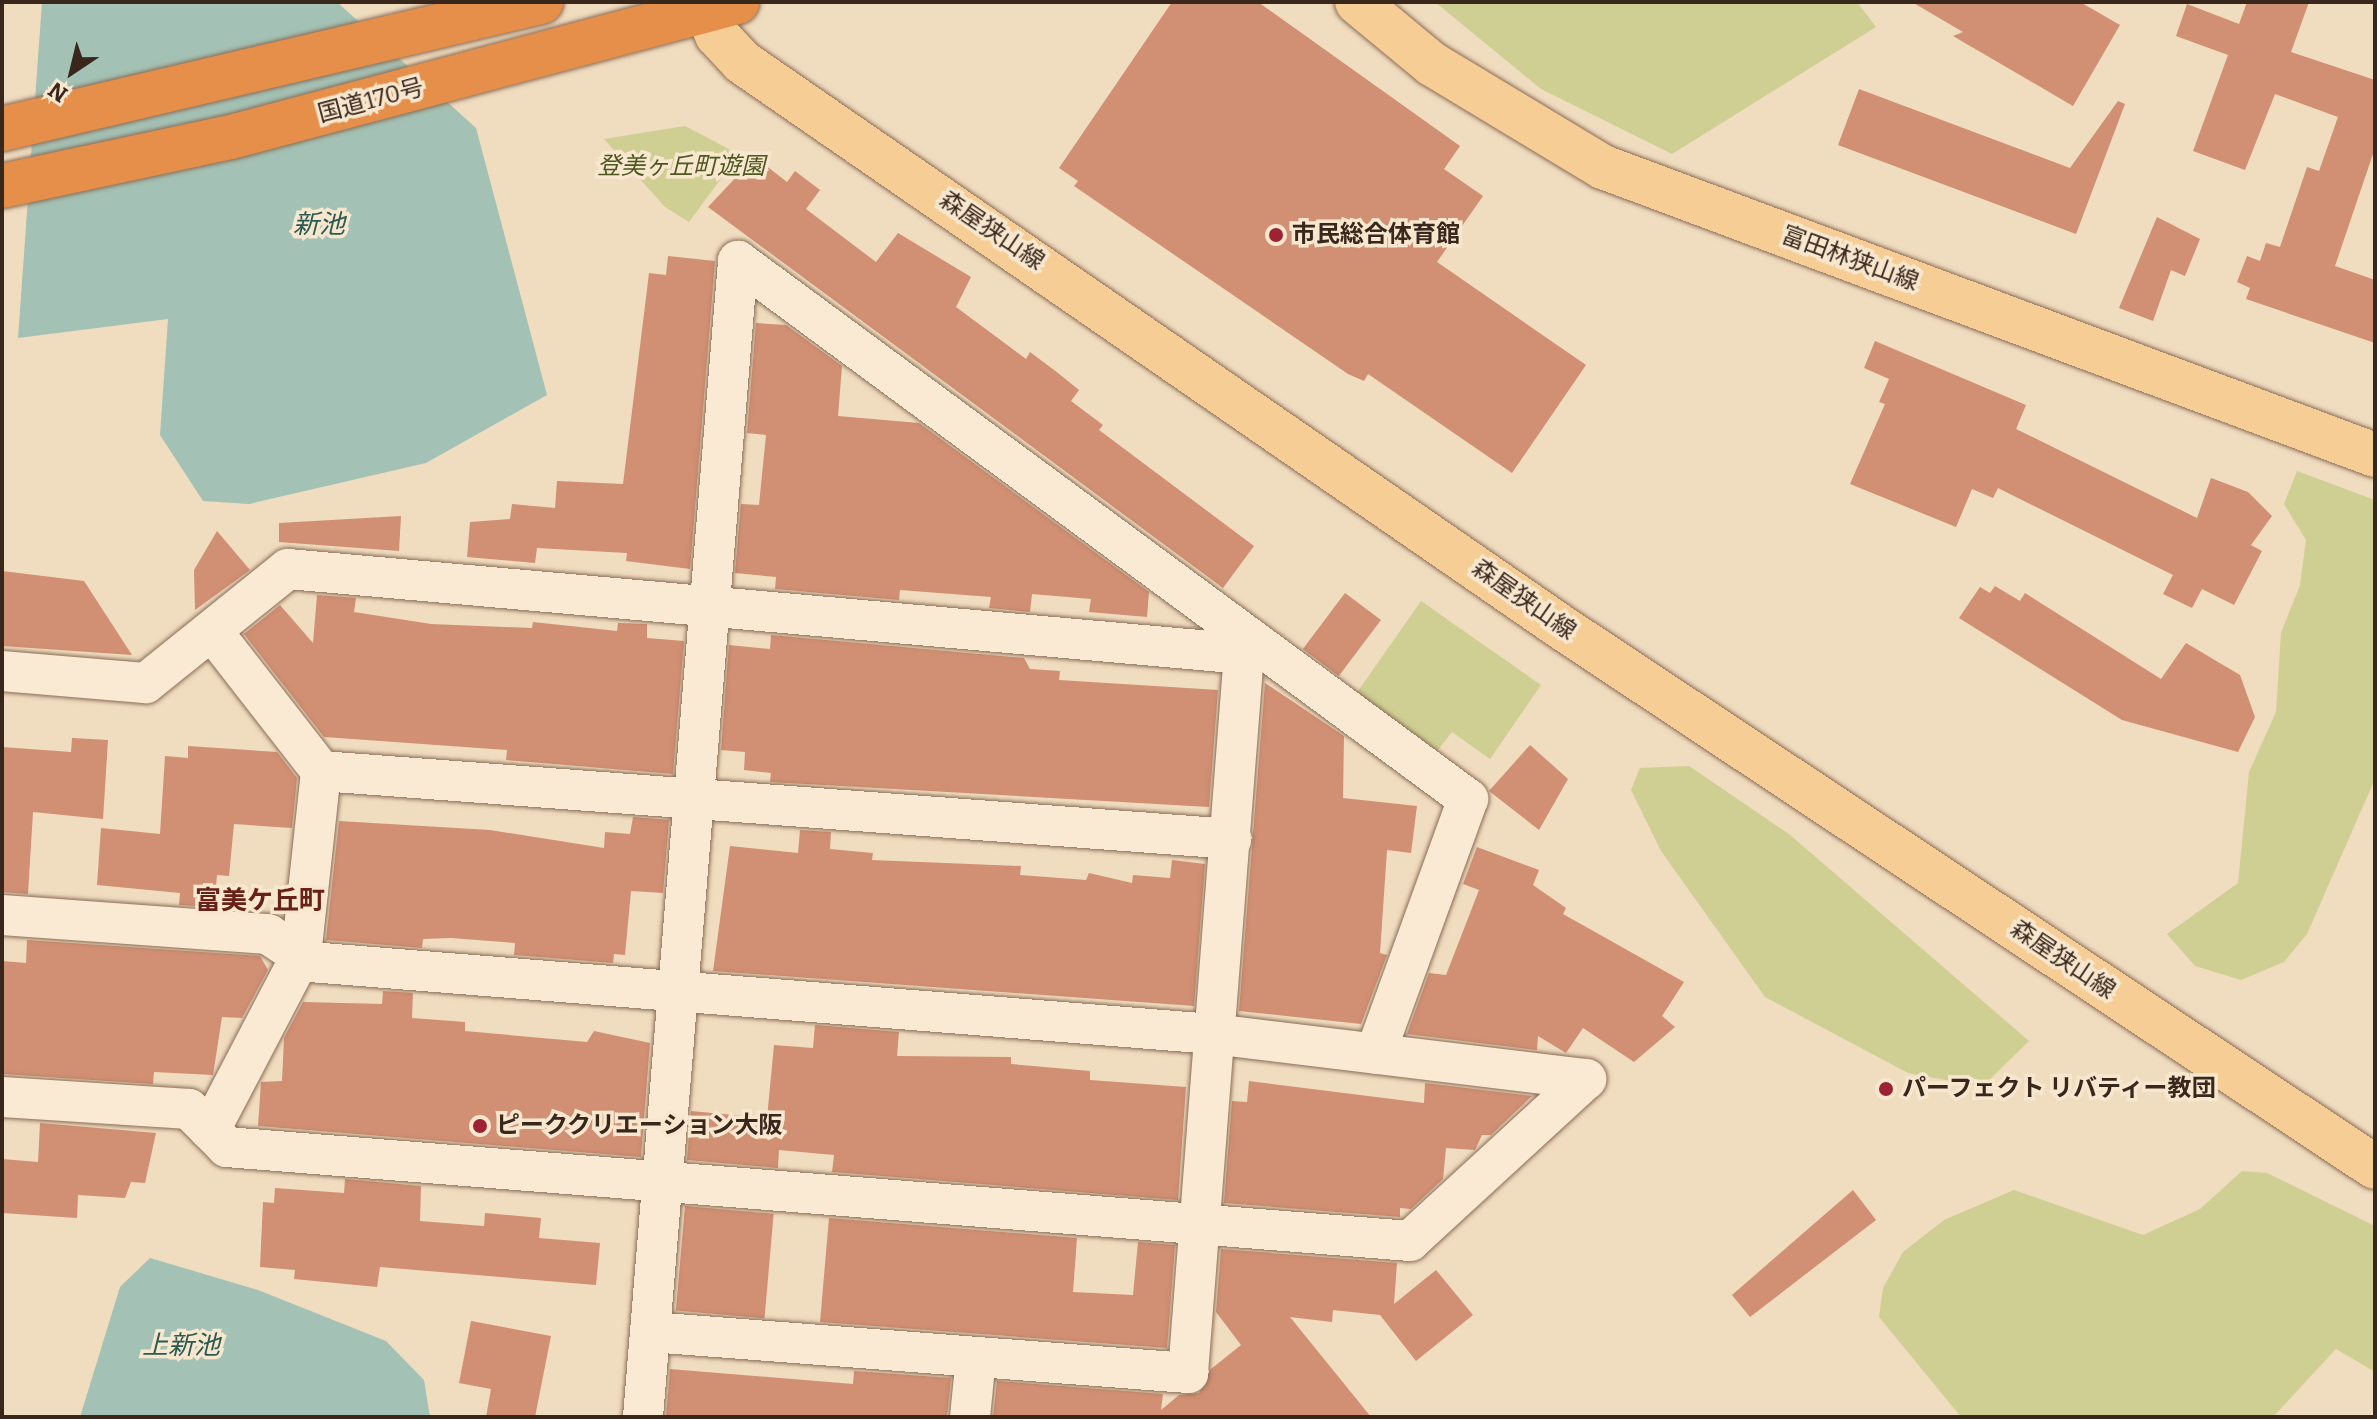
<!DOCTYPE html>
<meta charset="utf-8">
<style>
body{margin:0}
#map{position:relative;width:2377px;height:1419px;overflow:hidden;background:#f0dcbf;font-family:Bitter,"Noto Sans JP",serif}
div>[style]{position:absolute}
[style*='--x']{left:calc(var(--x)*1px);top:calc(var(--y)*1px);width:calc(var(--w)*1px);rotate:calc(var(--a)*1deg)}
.green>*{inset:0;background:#cfcf93}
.water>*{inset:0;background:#a3c2b5}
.building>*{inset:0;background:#d18f73;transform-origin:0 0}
.roads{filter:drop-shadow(0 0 2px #8a6c56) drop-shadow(0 0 2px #8a6c56)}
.minor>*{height:40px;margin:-20px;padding:0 20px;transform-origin:20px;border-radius:20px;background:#fbead3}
.major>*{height:44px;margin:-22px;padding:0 22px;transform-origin:22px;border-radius:22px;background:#f6cd94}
.highway>*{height:44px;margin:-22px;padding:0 22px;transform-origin:22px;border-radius:22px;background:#e58f4a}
.dots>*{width:22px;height:22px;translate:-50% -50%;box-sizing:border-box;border:4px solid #f7e7cf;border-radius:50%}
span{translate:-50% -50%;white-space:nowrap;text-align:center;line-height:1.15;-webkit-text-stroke:7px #f7e7cf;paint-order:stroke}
.street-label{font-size:24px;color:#39271c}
.park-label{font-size:24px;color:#4f5721;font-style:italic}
.poi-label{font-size:24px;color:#39271c;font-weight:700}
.left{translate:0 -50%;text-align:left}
.water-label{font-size:26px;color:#2a5a51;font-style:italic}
.neighbourhood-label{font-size:26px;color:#682019;font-weight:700}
.frame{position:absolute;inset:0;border:4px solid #39271c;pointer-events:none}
.north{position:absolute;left:32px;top:32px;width:80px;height:80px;-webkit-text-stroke:6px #f7e7cf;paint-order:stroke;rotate:215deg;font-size:22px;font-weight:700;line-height:32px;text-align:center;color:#39271c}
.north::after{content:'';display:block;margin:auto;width:28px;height:36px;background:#39271c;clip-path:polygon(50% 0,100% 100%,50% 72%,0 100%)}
</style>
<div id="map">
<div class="green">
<div style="clip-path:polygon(1435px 2px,1857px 2px,1876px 27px,1672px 154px,1541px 89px)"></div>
<div style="clip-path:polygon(685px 126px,746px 158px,725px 173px,689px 222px,665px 207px,604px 139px)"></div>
<div style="clip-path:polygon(2297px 471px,2375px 500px,2375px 779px,2307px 934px,2284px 962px,2241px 980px,2195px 966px,2167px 934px,2238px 883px,2249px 772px,2276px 712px,2281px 633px,2300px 585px,2306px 540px,2284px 504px)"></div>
<div style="clip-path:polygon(1421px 601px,1541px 685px,1490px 759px,1452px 732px,1437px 751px,1356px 694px)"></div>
<div style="clip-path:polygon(1689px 766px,1789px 834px,2029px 1041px,1982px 1087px,1908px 1073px,1765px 997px,1661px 851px,1631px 790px,1640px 768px)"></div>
<div style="clip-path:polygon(2242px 1171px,2267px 1173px,2375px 1226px,2375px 1372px,2336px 1349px,2273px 1417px,1961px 1417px,1879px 1317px,1883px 1288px,1903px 1252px,1944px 1220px,2014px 1190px,2143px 1235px,2200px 1209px)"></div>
</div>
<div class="water">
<div style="clip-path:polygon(42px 2px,337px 2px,476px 128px,547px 395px,426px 463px,249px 504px,203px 501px,160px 435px,168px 319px,18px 338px)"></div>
<div style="clip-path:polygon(150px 1258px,258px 1290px,386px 1341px,424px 1380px,430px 1417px,80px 1417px,120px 1287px)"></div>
</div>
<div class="building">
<div style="clip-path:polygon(1172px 2px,1258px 2px,1460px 146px,1444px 169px,1483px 196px,1437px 262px,1586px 365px,1512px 473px,1368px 374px,1364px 381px,1348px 374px,1074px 186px,1078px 181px,1059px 168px)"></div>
<div style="clip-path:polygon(1912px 2px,2080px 2px,2120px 25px,2073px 106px,1953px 36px,1963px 32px)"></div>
<div style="clip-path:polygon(2247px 2px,2309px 2px,2291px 52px,2375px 80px,2375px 148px,2335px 266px,2375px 280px,2375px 343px,2246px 299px,2250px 288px,2237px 282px,2247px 256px,2260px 261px,2266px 243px,2280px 247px,2307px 167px,2319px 171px,2338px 117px,2275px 94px,2245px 170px,2193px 151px,2228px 55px,2176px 36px,2187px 4px,2239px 24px)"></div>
<div style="clip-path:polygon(1859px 89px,2070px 168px,2118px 101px,2125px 104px,2076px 234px,1838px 145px)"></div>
<div style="clip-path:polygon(755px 157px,787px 182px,795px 171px,820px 190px,806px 209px,876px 262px,898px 233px,971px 277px,956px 307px,1026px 359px,1030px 352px,1058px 373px,1079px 390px,1071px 401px,1103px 425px,1099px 430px,1254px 546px,1223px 588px,708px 207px)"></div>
<div style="clip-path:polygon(2157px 217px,2200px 239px,2185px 276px,2171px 270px,2153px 321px,2119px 308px)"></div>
<div style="clip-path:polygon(668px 256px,715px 261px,690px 569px,626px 561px,627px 553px,537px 548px,535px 563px,467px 557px,470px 522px,510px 519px,512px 504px,555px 508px,557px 481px,623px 484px,649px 273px,666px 275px)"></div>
<div style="clip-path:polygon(756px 323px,786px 325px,842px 366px,838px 416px,919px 423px,1149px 592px,1147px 617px,1089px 612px,1091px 599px,1032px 594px,1030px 612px,989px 608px,991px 597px,900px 590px,899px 600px,775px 589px,776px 577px,735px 573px,741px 504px,759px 505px,766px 435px,747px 433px)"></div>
<div style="clip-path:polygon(1875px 341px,2026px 405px,2016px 429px,2197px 518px,2211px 478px,2248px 492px,2272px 516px,2251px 545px,2262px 551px,2234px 605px,2202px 589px,2192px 608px,2163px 594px,2173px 575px,1998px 488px,1993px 498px,1972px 489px,1956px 527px,1850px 484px,1885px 404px,1879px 402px,1889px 379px,1864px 368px)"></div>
<div style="clip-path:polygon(401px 516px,399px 551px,279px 542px,279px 523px)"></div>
<div style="clip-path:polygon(217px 531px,250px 570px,195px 610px,194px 570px)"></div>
<div style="clip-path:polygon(2px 571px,84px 581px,132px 655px,2px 646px)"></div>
<div style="clip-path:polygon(1995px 586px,2020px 601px,2025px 593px,2161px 679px,2186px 643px,2240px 675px,2255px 717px,2238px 752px,2122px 720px,1959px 618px,1980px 587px,1990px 593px)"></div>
<div style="left:1345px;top:593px;width:45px;height:70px;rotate:37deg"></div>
<div style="clip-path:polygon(317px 595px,356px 598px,354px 612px,431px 624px,532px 628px,533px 622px,617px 631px,618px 623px,647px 624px,647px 638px,684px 641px,673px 774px,506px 760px,507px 750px,324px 737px,244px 634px,280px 605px,313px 643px)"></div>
<div style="clip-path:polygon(771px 635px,1024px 658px,1030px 669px,1060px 671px,1059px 680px,1218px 690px,1209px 807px,770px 782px,771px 773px,744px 770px,745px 752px,721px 750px,729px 645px,770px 649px)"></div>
<div style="clip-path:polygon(1265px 683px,1344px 736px,1343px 798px,1417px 806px,1411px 853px,1387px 850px,1380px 953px,1387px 955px,1361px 1024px,1239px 1011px)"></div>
<div style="clip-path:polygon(72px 738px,108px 740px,103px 819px,33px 812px,28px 894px,2px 892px,2px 747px,71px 752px)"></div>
<div style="clip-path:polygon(1530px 745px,1568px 779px,1539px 830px,1489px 791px)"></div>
<div style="clip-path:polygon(188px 746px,277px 752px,297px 778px,292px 828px,234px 824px,229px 876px,217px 875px,214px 907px,179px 905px,180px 893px,97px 885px,101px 828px,160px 834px,165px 756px,188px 758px)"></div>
<div style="clip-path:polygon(633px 817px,669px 820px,663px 893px,631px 891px,625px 955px,614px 954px,613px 963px,514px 955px,515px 943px,451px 938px,423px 939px,422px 948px,326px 940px,339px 821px,490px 830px,604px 848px,605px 832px,630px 834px)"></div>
<div style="clip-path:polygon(800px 830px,831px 832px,830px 849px,873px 853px,872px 860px,1021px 866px,1020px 875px,1086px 880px,1089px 873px,1132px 883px,1133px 875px,1170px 878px,1172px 860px,1205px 864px,1194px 1006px,713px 971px,730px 846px,798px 853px)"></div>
<div style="clip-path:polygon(1477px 847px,1539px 870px,1533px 885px,1566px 908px,1563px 914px,1684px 982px,1662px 1016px,1675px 1027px,1634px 1062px,1583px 1028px,1566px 1053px,1538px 1036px,1537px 1050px,1407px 1034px,1429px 973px,1446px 975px,1479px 890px,1463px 884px)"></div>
<div style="clip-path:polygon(27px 940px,260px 956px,268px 970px,242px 1018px,222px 1017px,213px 1075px,154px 1072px,153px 1084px,2px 1074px,2px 961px,26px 963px)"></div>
<div style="clip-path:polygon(383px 991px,413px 993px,412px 1018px,465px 1022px,465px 1031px,587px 1042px,594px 1031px,650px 1043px,641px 1157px,258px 1126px,261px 1082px,282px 1081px,284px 1038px,303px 1002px,382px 1004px)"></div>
<div style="clip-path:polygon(815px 1025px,899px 1032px,897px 1056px,1011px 1057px,1011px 1064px,1090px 1071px,1090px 1080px,1186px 1087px,1178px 1200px,832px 1172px,834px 1155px,779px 1150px,778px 1168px,687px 1160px,691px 1111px,767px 1118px,774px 1045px,813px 1048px)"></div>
<div style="clip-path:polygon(1249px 1081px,1424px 1103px,1425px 1083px,1532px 1096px,1491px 1135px,1482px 1135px,1475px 1150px,1446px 1148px,1443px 1179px,1411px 1209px,1400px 1208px,1400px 1217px,1224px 1203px,1232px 1101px,1247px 1102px)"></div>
<div style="clip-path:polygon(40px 1123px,156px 1133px,145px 1183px,131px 1182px,125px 1198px,78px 1195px,77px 1218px,2px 1213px,2px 1159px,38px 1162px)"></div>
<div style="clip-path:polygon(345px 1179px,421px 1186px,420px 1221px,484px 1226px,485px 1213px,541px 1218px,539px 1238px,600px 1243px,596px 1285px,380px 1267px,377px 1287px,294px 1279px,295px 1270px,260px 1267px,263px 1202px,274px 1203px,275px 1188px,344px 1193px)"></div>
<div style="clip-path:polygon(1853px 1190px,1876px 1220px,1750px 1317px,1732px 1295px)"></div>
<div style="left:685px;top:1206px;width:89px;height:105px;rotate:5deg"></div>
<div style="clip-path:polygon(829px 1218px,1077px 1238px,1073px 1292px,1133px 1295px,1138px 1242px,1175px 1245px,1167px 1348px,820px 1322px)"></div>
<div style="clip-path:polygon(1221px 1249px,1397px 1263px,1394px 1304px,1436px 1270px,1473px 1315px,1416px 1361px,1380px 1315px,1333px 1310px,1332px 1322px,1290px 1317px,1371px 1417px,993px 1417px,997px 1381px,1163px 1394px,1161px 1410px,1179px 1395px,1199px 1393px,1211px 1369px,1241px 1345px,1216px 1312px)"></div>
<div style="clip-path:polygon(471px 1321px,551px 1336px,535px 1417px,486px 1417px,491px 1389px,459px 1383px)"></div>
<div style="clip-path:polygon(670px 1369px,853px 1384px,854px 1371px,951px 1378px,947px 1417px,666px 1417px)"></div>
</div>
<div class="roads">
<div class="minor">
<div style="--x:2;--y:671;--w:144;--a:4.8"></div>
<div style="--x:146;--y:683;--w:182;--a:-38.8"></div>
<div style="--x:288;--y:569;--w:960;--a:5.08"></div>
<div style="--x:321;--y:771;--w:913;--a:4.27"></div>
<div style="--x:2;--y:915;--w:267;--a:4.1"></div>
<div style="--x:268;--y:934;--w:50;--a:33.7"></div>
<div style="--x:310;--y:962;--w:906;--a:4.56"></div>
<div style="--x:1213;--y:1034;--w:376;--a:6.9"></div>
<div style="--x:1586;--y:1079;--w:239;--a:137.4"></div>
<div style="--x:1410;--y:1241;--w:1187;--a:-175.46"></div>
<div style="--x:227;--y:1147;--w:54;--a:-135"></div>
<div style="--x:189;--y:1109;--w:187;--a:-176.3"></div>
<div style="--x:210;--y:1130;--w:196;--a:-62.4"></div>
<div style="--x:301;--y:956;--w:186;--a:-83.8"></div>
<div style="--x:321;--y:771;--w:177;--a:-127.9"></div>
<div style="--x:650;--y:1332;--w:540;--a:4.36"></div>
<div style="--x:1188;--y:1373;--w:721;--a:-85.55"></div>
<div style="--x:1244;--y:654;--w:16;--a:-55"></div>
<div style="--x:643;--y:1417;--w:1160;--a:-85.3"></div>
<div style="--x:738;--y:261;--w:907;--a:36.39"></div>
<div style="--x:1468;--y:799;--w:271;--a:110"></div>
<div style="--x:970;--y:1417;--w:60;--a:-84.3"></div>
</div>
<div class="major">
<div style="--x:703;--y:2;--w:36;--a:67"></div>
<div style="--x:717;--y:35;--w:37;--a:47"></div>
<div style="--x:742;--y:62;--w:999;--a:34.6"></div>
<div style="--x:1564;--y:629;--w:973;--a:33.56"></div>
<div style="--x:1357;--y:2;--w:97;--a:39.6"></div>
<div style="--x:1432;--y:64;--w:200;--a:31.1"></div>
<div style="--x:1603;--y:167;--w:824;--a:20.46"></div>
</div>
<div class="highway">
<div style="--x:2;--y:129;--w:554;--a:-13.26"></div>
<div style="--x:2;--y:186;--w:234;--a:-12.1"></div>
<div style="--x:231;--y:137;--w:524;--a:-14.94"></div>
</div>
</div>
<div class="dots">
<div style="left:1276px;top:235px;background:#9d2332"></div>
<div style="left:1886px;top:1089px;background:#9d2332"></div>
<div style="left:480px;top:1126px;background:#9d2332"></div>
</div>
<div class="street-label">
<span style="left:371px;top:101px;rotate:-15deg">国道170号</span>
<span style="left:992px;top:231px;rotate:34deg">森屋狭山線</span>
<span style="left:1850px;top:259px;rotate:20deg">富田林狭山線</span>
<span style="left:1524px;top:600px;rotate:35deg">森屋狭山線</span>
<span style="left:2063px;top:960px;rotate:34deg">森屋狭山線</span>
</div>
<div class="park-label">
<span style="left:681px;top:167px">登美ヶ丘町遊園</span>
</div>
<div class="poi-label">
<span class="left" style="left:1292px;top:235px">市民総合体育館</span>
<span class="left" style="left:1902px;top:1089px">パーフェクト リバティー教団</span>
<span class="left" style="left:496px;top:1126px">ピーククリエーション大阪</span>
</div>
<div class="water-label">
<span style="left:319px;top:225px">新池</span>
<span style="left:181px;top:1346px">上新池</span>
</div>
<div class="neighbourhood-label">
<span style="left:260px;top:901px">富美ケ丘町</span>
</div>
<div class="frame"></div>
<div class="north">N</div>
</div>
